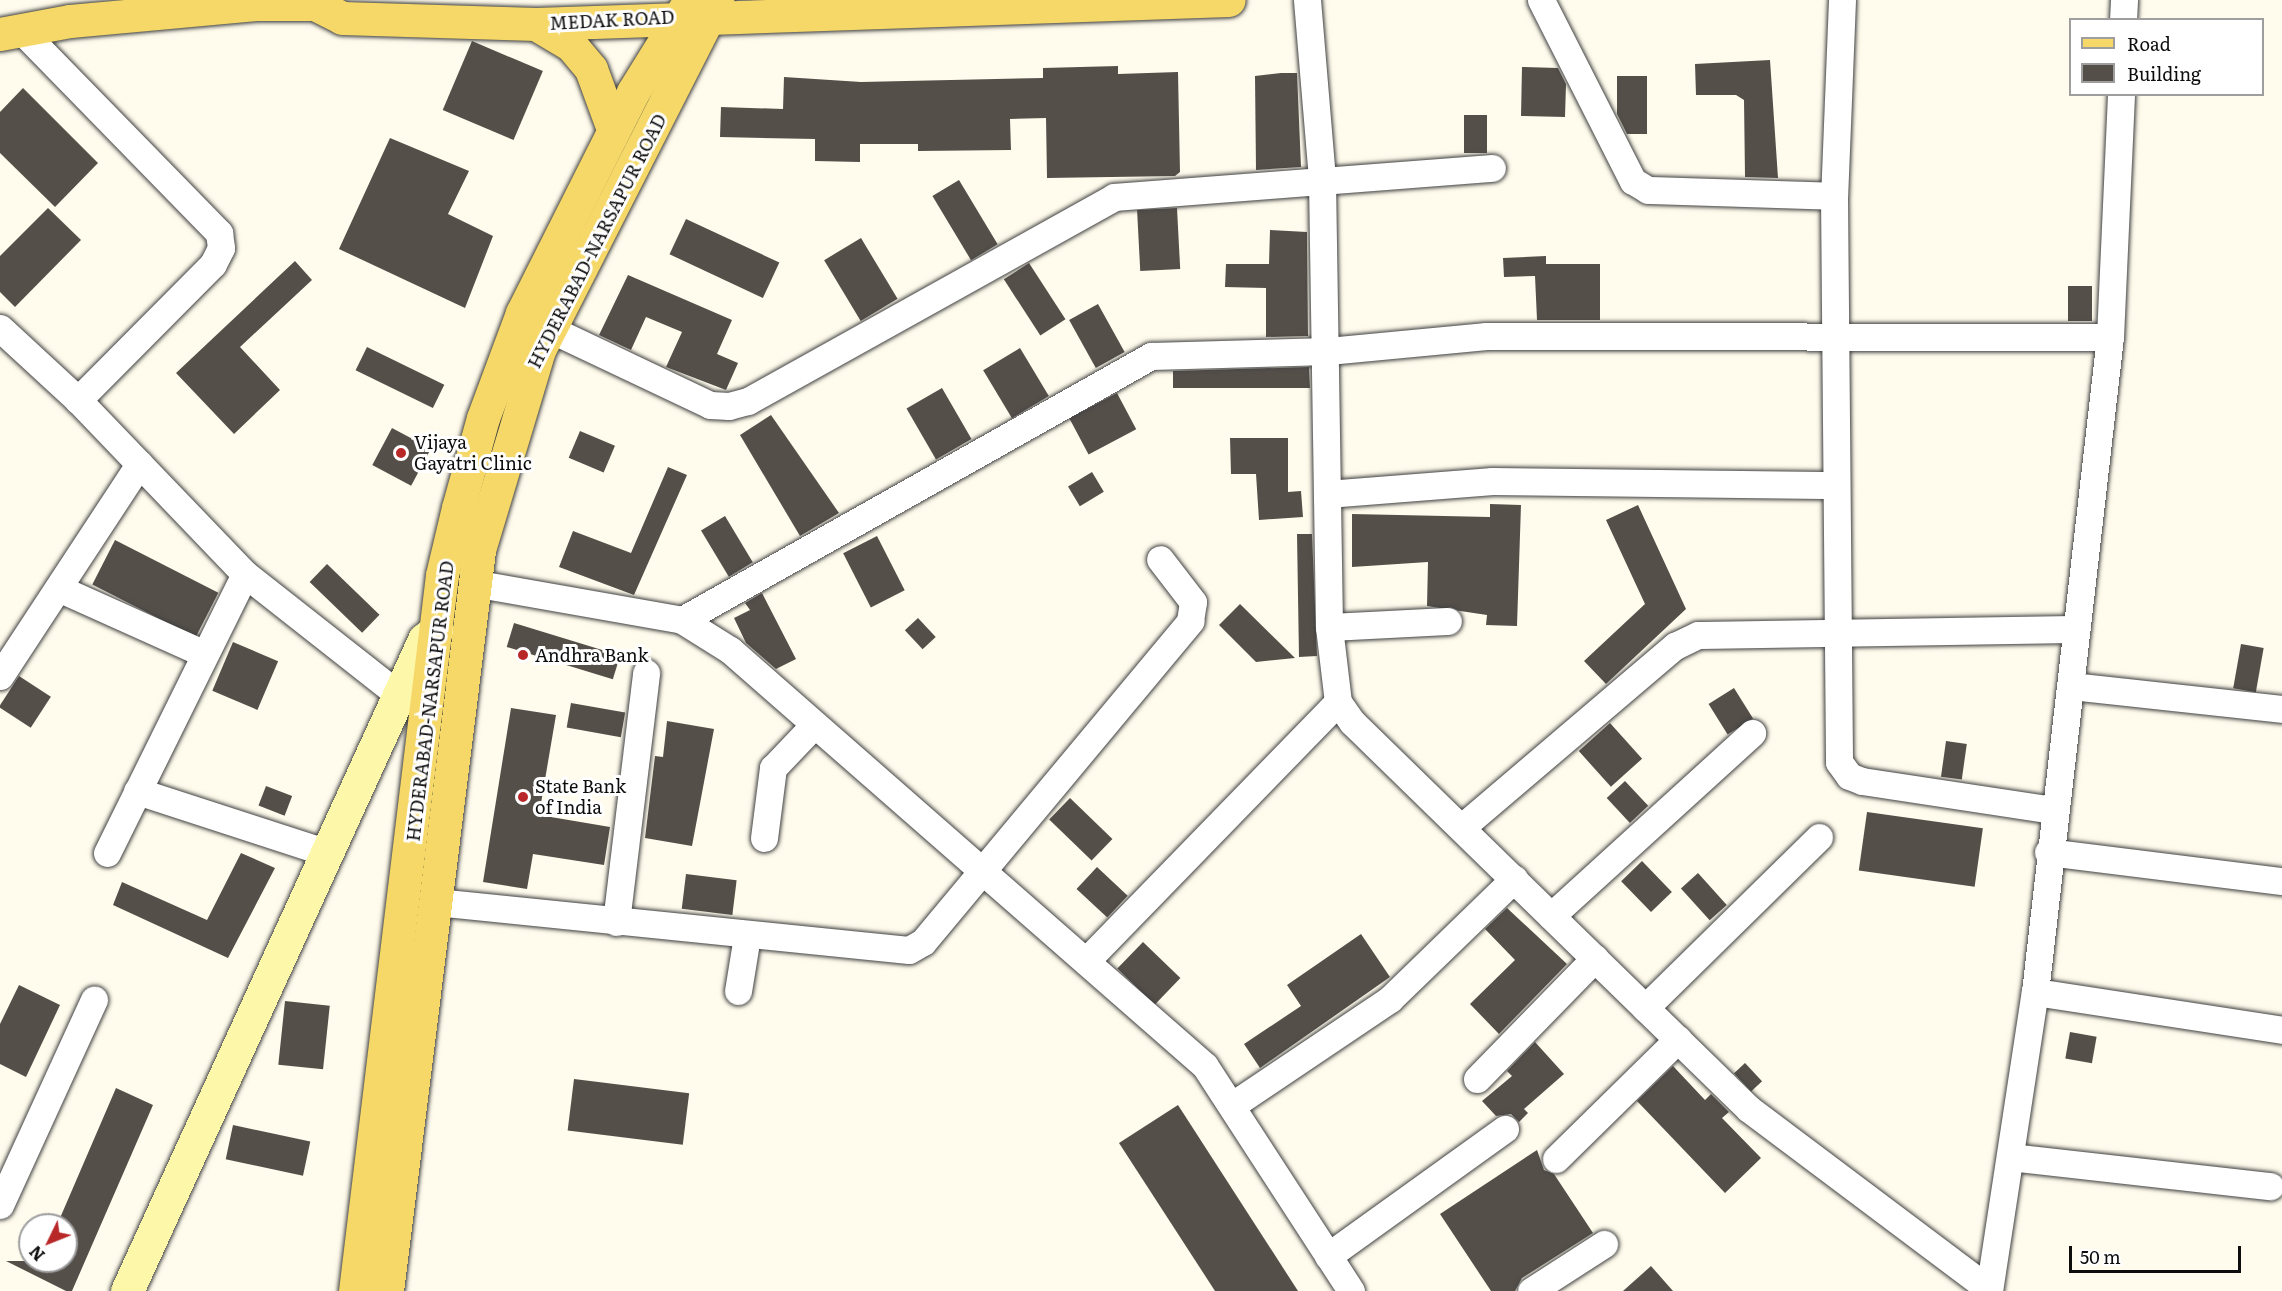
<!DOCTYPE html>
<style>
body{margin:0}
#map{position:relative;width:2282px;height:1291px;overflow:hidden;background:#fffced;font-family:Literata,serif}
div>[style]{position:absolute}
[style*='--x']{left:calc(var(--x)*1px);top:calc(var(--y)*1px);width:calc(var(--w)*1px);rotate:calc(var(--a)*1deg)}
.building>*{inset:0;background:#554f4a;transform-origin:0 0}
.roads{filter:drop-shadow(0 0 2px #404040) drop-shadow(0 0 2px #404040)}
.street>*{height:27px;margin:-13.5px;padding:0 13.5px;transform-origin:13.5px;border-radius:13.5px;background:#fff}
.secondary>*{height:33px;margin:-16.5px;padding:0 16.5px;transform-origin:16.5px;border-radius:16.5px;background:#fdf7aa}
.primary>*{height:33px;margin:-16.5px;padding:0 16.5px;transform-origin:16.5px;border-radius:16.5px;background:#f5d867}
.dots>*{width:16px;height:16px;translate:-50% -50%;box-sizing:border-box;border:3px solid #fff;border-radius:50%}
span{translate:-50% -50%;white-space:nowrap;text-align:center;line-height:1.15;-webkit-text-stroke:6px #fff;paint-order:stroke}
.street-label{font-size:18px;color:#0d0d0d}
.poi-label{font-size:18px;color:#0d0d0d}
.left{translate:0 -50%;text-align:left}
.legend{position:absolute;left:2069px;top:18px;width:195px;height:78px;box-sizing:border-box;background:#fff;border:2px solid #9e9e9e;margin:0;padding:8px 10px;list-style:none;font-size:18px;color:#0d0d0d}
.legend li{display:flex;align-items:center;gap:12px;height:30px}
.legend b{width:30px;border:2px solid #9e9e9e}
.north{position:absolute;left:18px;top:1213px;width:60px;height:60px;box-sizing:border-box;background:#fff;border:2px solid #9e9e9e;border-radius:50%;rotate:227deg;font-size:16px;font-weight:700;line-height:24px;text-align:center;color:#0d0d0d}
.north::after{content:'';display:block;margin:auto;width:21px;height:27px;background:#b92829;clip-path:polygon(50% 0,100% 100%,50% 72%,0 100%)}
.scale{position:absolute;left:2069px;top:1246px;width:172px;height:27px;box-sizing:border-box;border:3px solid #0d0d0d;border-top:0;padding-left:8px;font-size:18px;line-height:21px;white-space:nowrap;color:#0d0d0d;-webkit-text-stroke:4px #fff;paint-order:stroke}
</style>
<div id="map">
<div class="building">
<div style="left:472px;top:41px;width:77px;height:75px;rotate:23deg"></div>
<div style="clip-path:polygon(1770px 60px,1778px 178px,1745px 177px,1744px 100px,1736px 95px,1696px 95px,1695px 64px)"></div>
<div style="clip-path:polygon(1118px 66px,1118px 74px,1178px 72px,1180px 172px,1175px 176px,1047px 178px,1046px 118px,1010px 119px,1011px 150px,918px 151px,918px 144px,860px 144px,860px 162px,815px 161px,815px 139px,720px 137px,721px 107px,783px 109px,784px 77px,861px 82px,1043px 78px,1043px 68px)"></div>
<div style="clip-path:polygon(1522px 67px,1558px 68px,1566px 84px,1565px 117px,1521px 116px)"></div>
<div style="clip-path:polygon(1281px 73px,1297px 73px,1301px 167px,1256px 170px,1255px 76px)"></div>
<div style="clip-path:polygon(1617px 76px,1647px 76px,1647px 134px,1627px 134px,1617px 114px)"></div>
<div style="clip-path:polygon(23px 88px,98px 163px,55px 207px,0 153px,0 112px)"></div>
<div style="left:1487px;top:115px;width:38px;height:23px;rotate:90deg"></div>
<div style="clip-path:polygon(390px 138px,469px 171px,448px 214px,493px 236px,465px 308px,339px 249px)"></div>
<div style="left:959px;top:180px;width:75px;height:31px;rotate:59deg"></div>
<div style="clip-path:polygon(48px 208px,81px 240px,15px 307px,0 292px,0 256px)"></div>
<div style="left:1177px;top:208px;width:61px;height:40px;rotate:87deg"></div>
<div style="left:686px;top:219px;width:103px;height:39px;rotate:25deg"></div>
<div style="clip-path:polygon(1270px 230px,1307px 232px,1308px 336px,1266px 337px,1266px 288px,1225px 287px,1226px 264px,1269px 264px)"></div>
<div style="left:861px;top:238px;width:71px;height:43px;rotate:59deg"></div>
<div style="clip-path:polygon(1546px 256px,1546px 264px,1600px 264px,1600px 320px,1537px 320px,1535px 276px,1504px 277px,1503px 258px)"></div>
<div style="clip-path:polygon(295px 261px,312px 280px,240px 347px,280px 390px,234px 434px,176px 373px)"></div>
<div style="left:1029px;top:263px;width:67px;height:30px;rotate:57deg"></div>
<div style="clip-path:polygon(628px 275px,732px 320px,717px 354px,738px 363px,726px 390px,666px 367px,682px 332px,646px 317px,631px 350px,599px 335px)"></div>
<div style="left:2068px;top:286px;width:24px;height:35px"></div>
<div style="left:1098px;top:304px;width:55px;height:33px;rotate:61deg"></div>
<div style="left:367px;top:347px;width:86px;height:26px;rotate:26deg"></div>
<div style="left:1020px;top:348px;width:56px;height:43px;rotate:59deg"></div>
<div style="clip-path:polygon(1309px 367px,1310px 388px,1173px 388px,1173px 371px)"></div>
<div style="left:942px;top:388px;width:59px;height:41px;rotate:60deg"></div>
<div style="left:1117px;top:393px;width:41px;height:54px;rotate:62deg"></div>
<div style="clip-path:polygon(771px 415px,839px 513px,800px 536px,740px 435px)"></div>
<div style="left:392px;top:428px;width:44px;height:42px;rotate:28deg"></div>
<div style="left:580px;top:431px;width:38px;height:29px;rotate:23deg"></div>
<div style="clip-path:polygon(1230px 438px,1288px 438px,1288px 492px,1301px 491px,1303px 517px,1259px 520px,1256px 474px,1231px 474px)"></div>
<div style="clip-path:polygon(668px 467px,687px 475px,634px 595px,559px 567px,573px 531px,631px 553px)"></div>
<div style="left:1092px;top:472px;width:23px;height:28px;rotate:59deg"></div>
<div style="clip-path:polygon(1490px 504px,1521px 505px,1517px 626px,1486px 625px,1487px 615px,1427px 606px,1428px 562px,1352px 567px,1352px 514px,1490px 517px)"></div>
<div style="clip-path:polygon(1638px 505px,1686px 609px,1606px 684px,1584px 661px,1645px 604px,1606px 520px)"></div>
<div style="left:725px;top:516px;width:54px;height:28px;rotate:59deg"></div>
<div style="clip-path:polygon(1297px 534px,1312px 534px,1317px 656px,1299px 657px)"></div>
<div style="left:877px;top:536px;width:61px;height:38px;rotate:63deg"></div>
<div style="left:115px;top:540px;width:116px;height:50px;rotate:27deg"></div>
<div style="left:327px;top:564px;width:73px;height:25px;rotate:44deg"></div>
<div style="clip-path:polygon(762px 593px,796px 659px,776px 669px,746px 643px,734px 618px,750px 610px,745px 603px)"></div>
<div style="clip-path:polygon(1240px 604px,1295px 658px,1256px 662px,1219px 625px)"></div>
<div style="left:918px;top:618px;width:26px;height:18px;rotate:47deg"></div>
<div style="left:514px;top:623px;width:111px;height:25px;rotate:17deg"></div>
<div style="left:233px;top:642px;width:49px;height:53px;rotate:23deg"></div>
<div style="left:2241px;top:644px;width:23px;height:45px;rotate:10deg"></div>
<div style="left:19px;top:676px;width:38px;height:37px;rotate:33deg"></div>
<div style="left:1734px;top:688px;width:36px;height:30px;rotate:58deg"></div>
<div style="left:571px;top:703px;width:55px;height:25px;rotate:10deg"></div>
<div style="clip-path:polygon(511px 708px,556px 715px,539px 815px,610px 827px,604px 865px,533px 854px,527px 889px,483px 882px)"></div>
<div style="clip-path:polygon(667px 721px,714px 729px,692px 846px,645px 838px,655px 756px,663px 757px)"></div>
<div style="left:1610px;top:723px;width:48px;height:42px;rotate:48deg"></div>
<div style="left:1946px;top:741px;width:21px;height:36px;rotate:8deg"></div>
<div style="left:1625px;top:781px;width:34px;height:25px;rotate:47deg"></div>
<div style="left:266px;top:786px;width:28px;height:21px;rotate:21deg"></div>
<div style="left:1070px;top:798px;width:59px;height:30px;rotate:44deg"></div>
<div style="left:1867px;top:812px;width:117px;height:59px;rotate:8deg"></div>
<div style="clip-path:polygon(241px 853px,275px 868px,228px 958px,113px 905px,122px 882px,207px 920px)"></div>
<div style="left:1642px;top:861px;width:43px;height:29px;rotate:46deg"></div>
<div style="left:1097px;top:867px;width:42px;height:30px;rotate:43deg"></div>
<div style="left:1698px;top:873px;width:43px;height:23px;rotate:48deg"></div>
<div style="left:686px;top:874px;width:51px;height:35px;rotate:7deg"></div>
<div style="clip-path:polygon(1507px 908px,1567px 964px,1499px 1034px,1470px 1004px,1515px 960px,1485px 929px)"></div>
<div style="clip-path:polygon(1361px 934px,1390px 977px,1260px 1068px,1244px 1044px,1301px 1006px,1287px 985px)"></div>
<div style="left:1143px;top:942px;width:52px;height:37px;rotate:44deg"></div>
<div style="clip-path:polygon(19px 985px,60px 1005px,26px 1077px,0 1064px,0 1024px)"></div>
<div style="left:285px;top:1001px;width:45px;height:64px;rotate:6deg"></div>
<div style="left:2070px;top:1032px;width:27px;height:27px;rotate:10deg"></div>
<div style="clip-path:polygon(1535px 1042px,1564px 1074px,1524px 1109px,1528px 1113px,1519px 1122px,1511px 1114px,1496px 1116px,1482px 1101px,1512px 1076px,1507px 1071px)"></div>
<div style="left:1745px;top:1063px;width:25px;height:15px;rotate:47deg"></div>
<div style="clip-path:polygon(1673px 1066px,1705px 1100px,1711px 1094px,1729px 1112px,1722px 1118px,1761px 1158px,1725px 1193px,1637px 1101px)"></div>
<div style="left:574px;top:1079px;width:116px;height:52px;rotate:7deg"></div>
<div style="clip-path:polygon(116px 1088px,153px 1105px,72px 1291px,66px 1291px,6px 1261px,66px 1261px,66px 1225px,57px 1225px)"></div>
<div style="clip-path:polygon(1178px 1105px,1298px 1291px,1215px 1291px,1119px 1143px)"></div>
<div style="left:233px;top:1125px;width:79px;height:35px;rotate:12deg"></div>
<div style="clip-path:polygon(1537px 1150px,1544px 1170px,1554px 1174px,1593px 1233px,1522px 1278px,1515px 1291px,1491px 1291px,1440px 1214px)"></div>
<div style="clip-path:polygon(1651px 1266px,1673px 1291px,1623px 1291px)"></div>
</div>
<div class="roads">
<div class="street">
<div style="--x:1307;--y:0;--w:181;--a:85.2"></div>
<div style="--x:1322;--y:180;--w:447;--a:89.1"></div>
<div style="--x:1329;--y:627;--w:76;--a:83.2"></div>
<div style="--x:1338;--y:702;--w:24;--a:55"></div>
<div style="--x:1352;--y:722;--w:554;--a:44.27"></div>
<div style="--x:1749;--y:1109;--w:300;--a:36.9"></div>
<div style="--x:1541;--y:0;--w:203;--a:63.1"></div>
<div style="--x:1633;--y:181;--w:17;--a:31"></div>
<div style="--x:1648;--y:190;--w:186;--a:1.8"></div>
<div style="--x:1842;--y:0;--w:196;--a:92.3"></div>
<div style="--x:1834;--y:196;--w:566;--a:89.49"></div>
<div style="--x:1839;--y:762;--w:17;--a:54"></div>
<div style="--x:1849;--y:776;--w:14;--a:21"></div>
<div style="--x:1862;--y:781;--w:194;--a:8.6"></div>
<div style="--x:2123;--y:20;--w:20;--a:-87"></div>
<div style="--x:21;--y:30;--w:284;--a:45.7"></div>
<div style="--x:219;--y:233;--w:15;--a:82"></div>
<div style="--x:221;--y:248;--w:18;--a:117"></div>
<div style="--x:213;--y:264;--w:192;--a:134.8"></div>
<div style="--x:0;--y:328;--w:106;--a:42.7"></div>
<div style="--x:78;--y:400;--w:241;--a:46.2"></div>
<div style="--x:245;--y:574;--w:197;--a:38.2"></div>
<div style="--x:550;--y:329;--w:177;--a:25.4"></div>
<div style="--x:710;--y:405;--w:19;--a:3"></div>
<div style="--x:729;--y:406;--w:20;--a:-15"></div>
<div style="--x:748;--y:401;--w:419;--a:-29.1"></div>
<div style="--x:1114;--y:197;--w:379;--a:-4.4"></div>
<div style="--x:1327;--y:494;--w:166;--a:-4.5"></div>
<div style="--x:1492;--y:481;--w:344;--a:0.7"></div>
<div style="--x:473;--y:583;--w:212;--a:10"></div>
<div style="--x:682;--y:620;--w:57;--a:32"></div>
<div style="--x:730;--y:650;--w:631;--a:41.21"></div>
<div style="--x:1205;--y:1066;--w:268;--a:57"></div>
<div style="--x:58;--y:588;--w:161;--a:24.2"></div>
<div style="--x:682;--y:620;--w:538;--a:-29.38"></div>
<div style="--x:1151;--y:356;--w:177;--a:-1.6"></div>
<div style="--x:1328;--y:351;--w:159;--a:-5.4"></div>
<div style="--x:1486;--y:336;--w:624;--a:0.09"></div>
<div style="--x:1329;--y:627;--w:119;--a:-2.9"></div>
<div style="--x:0;--y:676;--w:254;--a:-56.7"></div>
<div style="--x:2071;--y:686;--w:212;--a:6.2"></div>
<div style="--x:137;--y:791;--w:201;--a:18"></div>
<div style="--x:1462;--y:827;--w:280;--a:-40.4"></div>
<div style="--x:1675;--y:646;--w:25;--a:-26"></div>
<div style="--x:1698;--y:635;--w:377;--a:-0.9"></div>
<div style="--x:764;--y:838;--w:71;--a:-82.7"></div>
<div style="--x:773;--y:768;--w:59;--a:-46.4"></div>
<div style="--x:2048;--y:852;--w:236;--a:7.1"></div>
<div style="--x:107;--y:853;--w:311;--a:-63.7"></div>
<div style="--x:436;--y:902;--w:475;--a:5.8"></div>
<div style="--x:909;--y:950;--w:16;--a:-30"></div>
<div style="--x:923;--y:942;--w:418;--a:-50.2"></div>
<div style="--x:1190;--y:621;--w:19;--a:-81"></div>
<div style="--x:1193;--y:602;--w:54;--a:-127.5"></div>
<div style="--x:1551;--y:916;--w:272;--a:-42.3"></div>
<div style="--x:616;--y:922;--w:251;--a:-83.1"></div>
<div style="--x:1086;--y:961;--w:361;--a:-45.8"></div>
<div style="--x:738;--y:991;--w:56;--a:-80.7"></div>
<div style="--x:2035;--y:992;--w:250;--a:8.7"></div>
<div style="--x:1645;--y:1008;--w:244;--a:-44.5"></div>
<div style="--x:1477;--y:1079;--w:169;--a:-45.7"></div>
<div style="--x:1234;--y:1104;--w:188;--a:-33.9"></div>
<div style="--x:1390;--y:999;--w:173;--a:-44.1"></div>
<div style="--x:2010;--y:1157;--w:262;--a:6.4"></div>
<div style="--x:1556;--y:1159;--w:171;--a:-44.5"></div>
<div style="--x:0;--y:1205;--w:226;--a:-65.4"></div>
<div style="--x:1328;--y:1256;--w:218;--a:-35.7"></div>
<div style="--x:1531;--y:1291;--w:87;--a:-32.8"></div>
<div style="--x:1989;--y:1291;--w:303;--a:-81.3"></div>
<div style="--x:2035;--y:992;--w:659;--a:-83.47"></div>
<div style="--x:2110;--y:337;--w:243;--a:-87.4"></div>
</div>
<div class="secondary">
<div style="--x:127;--y:1291;--w:716;--a:-65.48"></div>
<div style="--x:424;--y:640;--w:17;--a:-40"></div>
</div>
<div class="primary">
<div style="--x:536;--y:24;--w:41;--a:31"></div>
<div style="--x:571;--y:45;--w:31;--a:50"></div>
<div style="--x:591;--y:69;--w:64;--a:69.9"></div>
<div style="--x:0;--y:34;--w:71;--a:-10.5"></div>
<div style="--x:70;--y:21;--w:189;--a:-5.2"></div>
<div style="--x:258;--y:4;--w:57;--a:0"></div>
<div style="--x:315;--y:4;--w:30;--a:27"></div>
<div style="--x:342;--y:18;--w:194;--a:1.8"></div>
<div style="--x:536;--y:24;--w:693;--a:-1.98"></div>
<div style="--x:355;--y:1291;--w:721;--a:-83.07"></div>
<div style="--x:442;--y:575;--w:69;--a:-76.6"></div>
<div style="--x:458;--y:508;--w:93;--a:-74.5"></div>
<div style="--x:483;--y:418;--w:112;--a:-69.6"></div>
<div style="--x:522;--y:313;--w:247;--a:-63.3"></div>
<div style="--x:633;--y:92;--w:108;--a:-58.2"></div>
<div style="--x:387;--y:1291;--w:747;--a:-82.92"></div>
<div style="--x:479;--y:550;--w:209;--a:-73.3"></div>
<div style="--x:539;--y:350;--w:393;--a:-63"></div>
</div>
</div>
<div class="dots">
<div style="left:401px;top:453px;background:#b92829"></div>
<div style="left:523px;top:655px;background:#b92829"></div>
<div style="left:523px;top:797px;background:#b92829"></div>
</div>
<div class="street-label">
<span style="left:612px;top:20px;rotate:-3deg">MEDAK ROAD</span>
<span style="left:597px;top:241px;rotate:-63deg">HYDERABAD-NARSAPUR ROAD</span>
<span style="left:430px;top:701px;rotate:-83deg">HYDERABAD-NARSAPUR ROAD</span>
</div>
<div class="poi-label">
<span class="left" style="left:414px;top:453px">Vijaya<br>Gayatri Clinic</span>
<span class="left" style="left:535px;top:655px">Andhra Bank</span>
<span class="left" style="left:535px;top:797px">State Bank<br>of India</span>
</div>
<ul class="legend">
<li><b style="height:8px;background:#f5d867"></b>Road</li>
<li><b style="height:16px;background:#554f4a"></b>Building</li>
</ul>
<div class="north">N</div>
<div class="scale">50 m</div>
</div>
